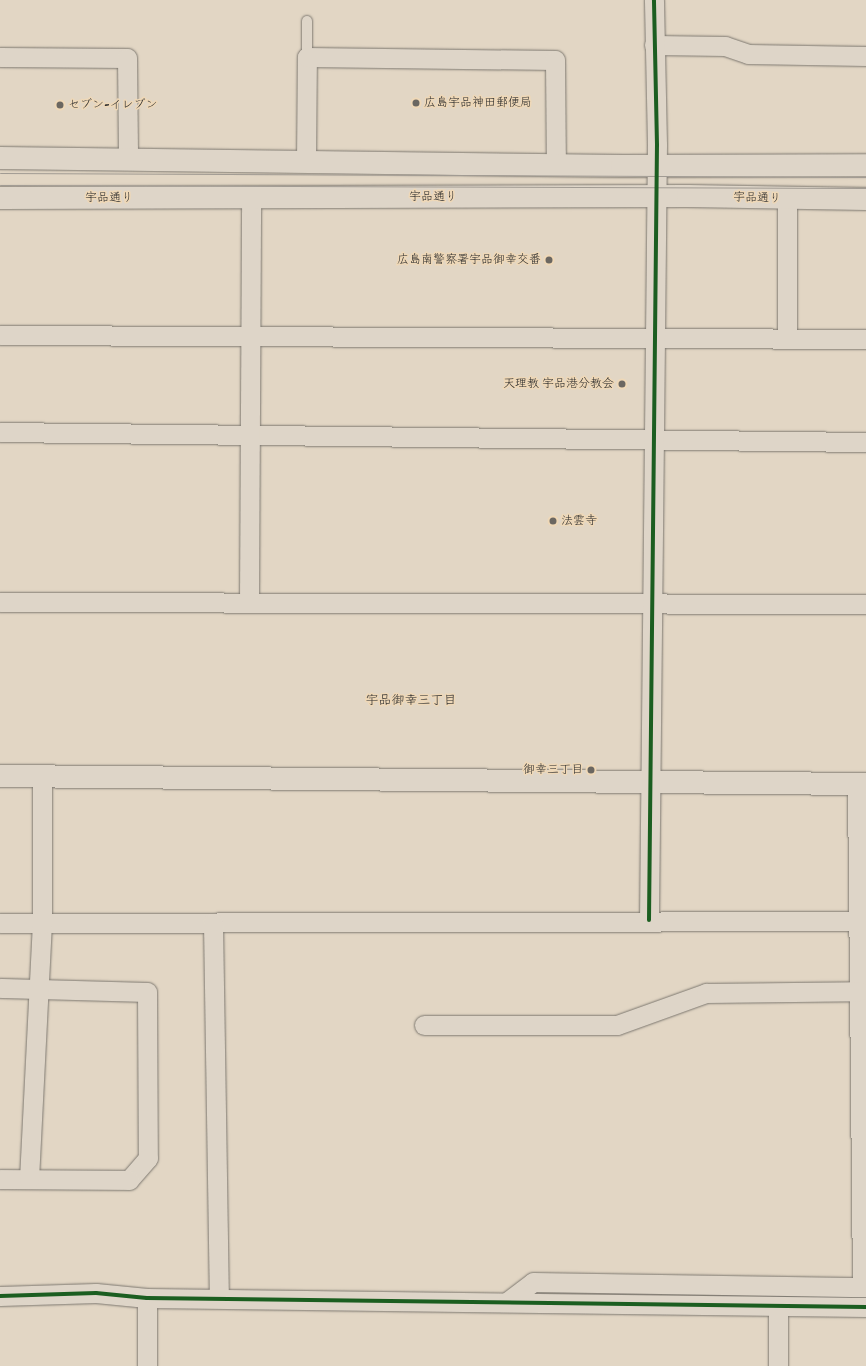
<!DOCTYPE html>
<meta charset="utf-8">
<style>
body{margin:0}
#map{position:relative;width:866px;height:1366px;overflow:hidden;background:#e2d6c4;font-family:Sriracha,"Klee One",sans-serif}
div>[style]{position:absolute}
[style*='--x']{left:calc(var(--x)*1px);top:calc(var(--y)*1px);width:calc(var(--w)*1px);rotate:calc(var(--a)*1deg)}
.roads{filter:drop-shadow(0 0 1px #7d7870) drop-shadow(0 0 1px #7d7870)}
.service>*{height:10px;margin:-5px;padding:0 5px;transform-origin:5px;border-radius:5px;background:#ded5c8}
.minor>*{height:19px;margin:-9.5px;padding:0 9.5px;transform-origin:9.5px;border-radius:9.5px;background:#ded5c8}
.tertiary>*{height:22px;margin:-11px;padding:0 11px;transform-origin:11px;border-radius:11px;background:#ded5c8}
.trunk>*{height:22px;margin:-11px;padding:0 11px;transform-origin:11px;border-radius:11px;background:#ded5c8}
.tram>*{height:1px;margin:-0.5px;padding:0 0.5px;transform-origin:0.5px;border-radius:0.5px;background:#a19b93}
.cycleway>*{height:4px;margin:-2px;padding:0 2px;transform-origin:2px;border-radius:2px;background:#1b5e20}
.dots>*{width:11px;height:11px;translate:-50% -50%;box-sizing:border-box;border:2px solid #efd8b7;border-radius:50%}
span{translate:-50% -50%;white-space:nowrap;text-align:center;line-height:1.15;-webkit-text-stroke:3px #efd8b7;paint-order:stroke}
.poi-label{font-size:12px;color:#2b2b2b}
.left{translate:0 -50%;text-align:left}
.right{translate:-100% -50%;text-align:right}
.street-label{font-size:12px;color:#2b2b2b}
.neighbourhood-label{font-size:13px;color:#2b2b2b}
</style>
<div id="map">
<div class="roads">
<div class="service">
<div style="--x:307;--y:21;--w:36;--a:90"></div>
</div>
<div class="minor">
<div style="--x:654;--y:45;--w:71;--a:0.8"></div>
<div style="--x:725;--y:46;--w:24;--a:19"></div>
<div style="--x:748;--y:54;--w:118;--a:1"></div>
<div style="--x:0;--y:57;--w:127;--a:0.5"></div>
<div style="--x:127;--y:58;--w:101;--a:89.4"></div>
<div style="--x:306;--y:162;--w:105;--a:-89.5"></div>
<div style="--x:307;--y:57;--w:248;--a:0.7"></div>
<div style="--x:555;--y:60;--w:105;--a:89.5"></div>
<div style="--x:787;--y:199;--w:139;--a:90"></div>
<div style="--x:0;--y:335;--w:866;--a:0.26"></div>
<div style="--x:0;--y:432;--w:866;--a:0.66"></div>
<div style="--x:249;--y:600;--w:402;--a:-89.7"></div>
<div style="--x:0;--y:602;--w:866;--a:0.13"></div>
<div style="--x:857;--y:784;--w:503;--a:89.43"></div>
<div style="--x:649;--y:920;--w:775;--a:-89.41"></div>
<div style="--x:657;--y:145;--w:145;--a:-91.2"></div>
<div style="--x:0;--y:923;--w:866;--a:-0.13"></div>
<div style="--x:213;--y:923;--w:374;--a:89.1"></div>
<div style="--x:0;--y:988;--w:147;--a:1.6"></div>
<div style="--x:147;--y:992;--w:166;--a:89.7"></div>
<div style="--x:148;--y:1158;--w:29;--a:131"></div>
<div style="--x:129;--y:1180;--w:129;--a:-179.6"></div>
<div style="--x:424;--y:1025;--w:193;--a:0"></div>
<div style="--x:617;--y:1025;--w:95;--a:-19.8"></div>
<div style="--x:706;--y:993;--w:153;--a:-0.7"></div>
<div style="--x:29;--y:1179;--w:255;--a:-87.1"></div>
<div style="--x:42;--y:924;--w:147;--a:-90"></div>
<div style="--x:0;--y:1296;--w:96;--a:-1.8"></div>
<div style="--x:96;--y:1293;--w:51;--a:5.6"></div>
<div style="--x:147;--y:1298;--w:719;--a:0.72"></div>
<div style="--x:508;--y:1301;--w:31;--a:-37"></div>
<div style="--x:533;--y:1282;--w:333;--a:0.9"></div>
<div style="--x:147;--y:1366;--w:68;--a:-90"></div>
<div style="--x:778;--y:1366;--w:60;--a:-90"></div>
</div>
<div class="tertiary">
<div style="--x:0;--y:776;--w:866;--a:0.53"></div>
</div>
<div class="trunk">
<div style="--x:0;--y:158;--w:622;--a:0.74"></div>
<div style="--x:622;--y:166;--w:244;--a:-0.2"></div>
<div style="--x:0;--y:198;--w:688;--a:-0.17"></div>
<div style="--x:688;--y:196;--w:178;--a:1"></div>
</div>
</div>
<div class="tram">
<div style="--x:0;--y:173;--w:866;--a:0.26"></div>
<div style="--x:0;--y:185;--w:866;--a:0.2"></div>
</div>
<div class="cycleway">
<div style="--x:649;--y:920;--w:775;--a:-89.41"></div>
<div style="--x:657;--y:145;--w:145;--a:-91.2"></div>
<div style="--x:0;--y:1296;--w:96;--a:-1.8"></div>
<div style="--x:96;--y:1293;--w:51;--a:5.6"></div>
<div style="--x:147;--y:1298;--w:719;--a:0.72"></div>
</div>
<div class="dots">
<div style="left:416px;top:103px;background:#6b6761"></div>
<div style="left:60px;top:105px;background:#6b6761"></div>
<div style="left:549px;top:260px;background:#6b6761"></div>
<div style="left:622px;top:384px;background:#6b6761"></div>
<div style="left:553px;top:521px;background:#6b6761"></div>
<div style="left:591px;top:770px;background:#6b6761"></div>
</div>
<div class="poi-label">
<span class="left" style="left:424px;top:103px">広島宇品神田郵便局</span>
<span class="left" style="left:68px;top:105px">セブン-イレブン</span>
<span class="right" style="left:541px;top:260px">広島南警察署宇品御幸交番</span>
<span class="right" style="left:614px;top:384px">天理教 宇品港分教会</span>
<span class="left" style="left:561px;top:521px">法雲寺</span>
<span class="right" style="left:583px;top:770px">御幸三丁目</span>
</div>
<div class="street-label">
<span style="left:433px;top:197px">宇品通り</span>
<span style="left:109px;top:198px">宇品通り</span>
<span style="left:757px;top:198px;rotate:2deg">宇品通り</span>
</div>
<div class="neighbourhood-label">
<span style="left:411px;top:700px">宇品御幸三丁目</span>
</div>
</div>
